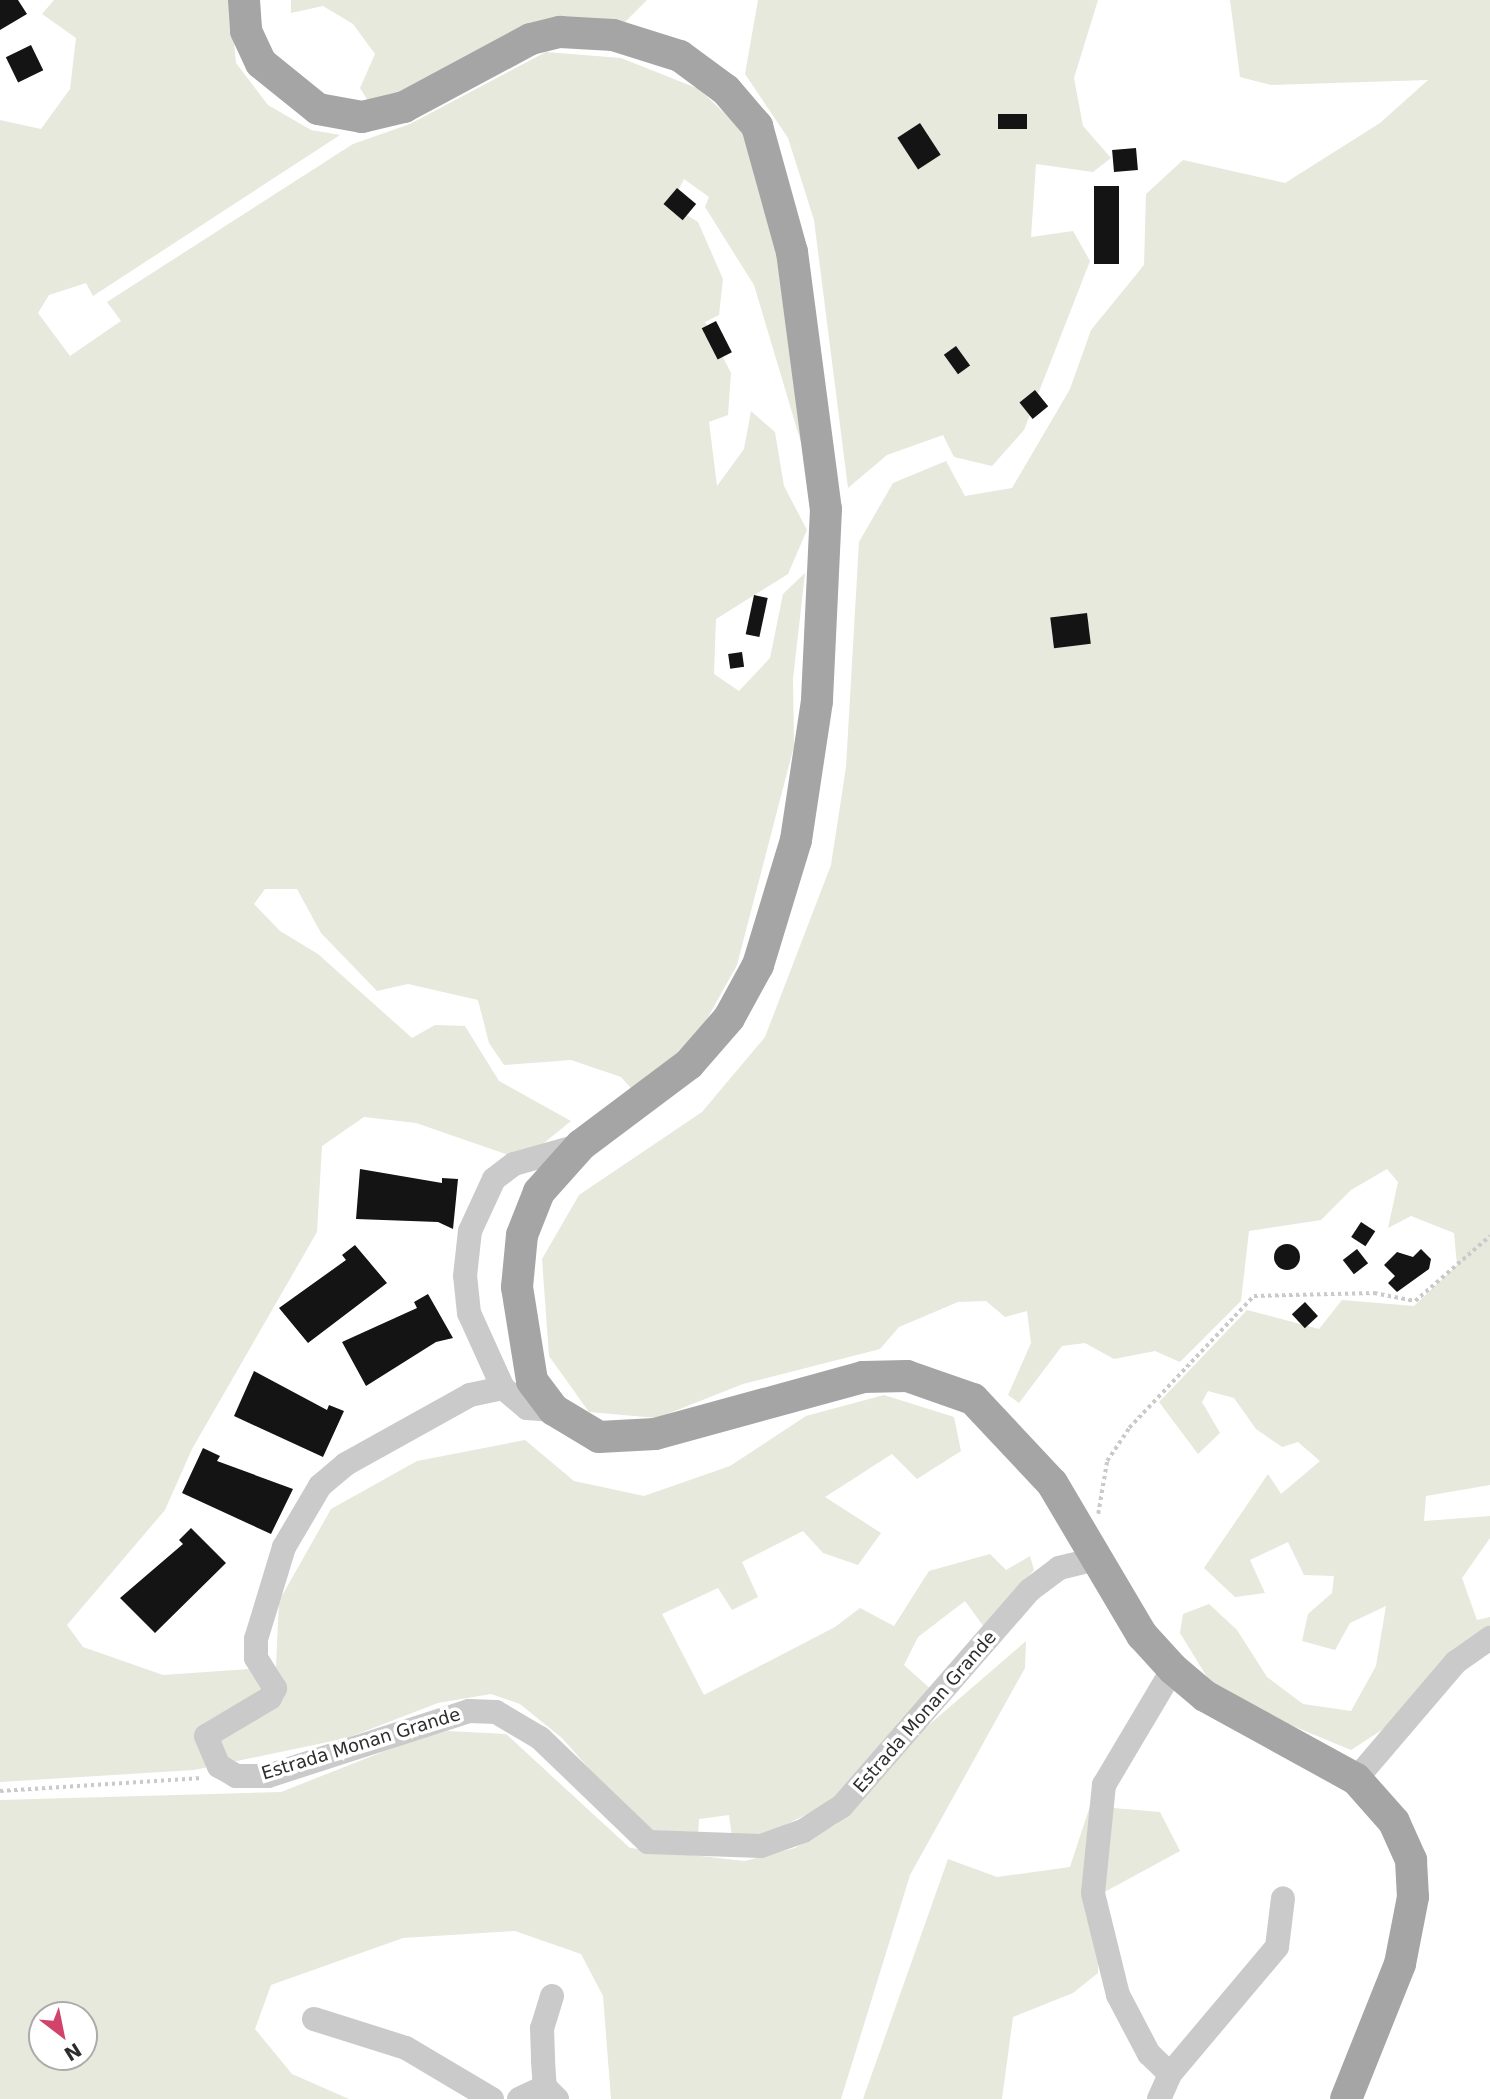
<!DOCTYPE html>
<style>
body{margin:0}
#map{position:relative;width:1490px;height:2099px;overflow:hidden;background:#fff;font-family:"DejaVu Sans",sans-serif}
div>[style]{position:absolute}
[style*='--x']{left:calc(var(--x)*1px);top:calc(var(--y)*1px);width:calc(var(--w)*1px);rotate:calc(var(--a)*1deg)}
.green>*{inset:0;background:#e6e9dc}
.building>*{inset:0;background:#141414;transform-origin:0 0}
.round{border-radius:50%}
.path>*{height:3.5px;margin-top:-1.75px;transform-origin:0;background:repeating-linear-gradient(90deg,#cacaca 0 3.5px,transparent 0 7px)}
.minor>*{height:24px;margin:-12px;padding:0 12px;transform-origin:12px;border-radius:12px;background:#cacaca}
.major>*{height:32px;margin:-16px;padding:0 16px;transform-origin:16px;border-radius:16px;background:#a5a5a5}
span{translate:-50% -50%;white-space:nowrap;text-align:center;line-height:1.15;-webkit-text-stroke:7px #fff;paint-order:stroke}
.street-label{font-size:18px;color:#2d2d2d}
.north{position:absolute;left:28px;top:2001px;width:70px;height:70px;box-sizing:border-box;background:#fff;border:2px solid #ababab;border-radius:50%;rotate:148deg;font-size:19px;font-weight:700;line-height:28px;text-align:center;color:#2d2d2d}
.north::after{content:'';display:block;margin:auto;width:24px;height:32px;background:#d1436a;clip-path:polygon(50% 0,100% 100%,50% 72%,0 100%)}
</style>
<div id="map">
<div class="green">
<div style="clip-path:polygon(54px 0,230px 0,236px 63px,268px 105px,311px 130px,340px 135px,93px 296px,86px 283px,49px 295px,38px 313px,70px 356px,121px 321px,107px 302px,353px 144px,410px 124px,546px 52px,621px 58px,699px 89px,744px 132px,778px 208px,811px 476px,754px 285px,705px 207px,709px 197px,684px 179px,671px 205px,698px 222px,723px 279px,719px 315px,705px 322px,731px 373px,728px 415px,709px 422px,717px 486px,744px 449px,751px 411px,775px 432px,784px 486px,807px 530px,788px 574px,716px 619px,714px 674px,739px 691px,770px 658px,783px 594px,805px 573px,793px 679px,794px 746px,737px 965px,702px 1028px,636px 1094px,621px 1077px,571px 1060px,504px 1065px,489px 1043px,478px 1000px,408px 984px,377px 991px,321px 933px,297px 889px,265px 889px,254px 904px,280px 931px,318px 954px,412px 1038px,435px 1025px,465px 1026px,499px 1081px,571px 1121px,523px 1160px,416px 1123px,364px 1117px,322px 1146px,317px 1232px,192px 1449px,165px 1510px,67px 1625px,83px 1647px,163px 1675px,276px 1667px,279px 1601px,331px 1509px,417px 1461px,525px 1440px,574px 1481px,644px 1496px,730px 1466px,806px 1416px,884px 1395px,954px 1417px,961px 1451px,917px 1479px,892px 1454px,825px 1497px,881px 1533px,858px 1565px,823px 1553px,803px 1531px,742px 1562px,758px 1597px,732px 1610px,718px 1588px,662px 1614px,704px 1695px,835px 1627px,860px 1608px,894px 1626px,929px 1571px,990px 1554px,1006px 1570px,1030px 1556px,1034px 1570px,984px 1627px,965px 1601px,918px 1637px,904px 1665px,934px 1692px,839px 1799px,756px 1839px,732px 1837px,729px 1815px,699px 1819px,698px 1839px,651px 1839px,562px 1738px,520px 1704px,491px 1694px,438px 1703px,347px 1738px,194px 1770px,0 1782px,0 120px,41px 129px,70px 89px,76px 38px,42px 14px)"></div>
<div style="clip-path:polygon(291px 0,647px 0,620px 27px,370px 104px,360px 88px,375px 54px,353px 24px,323px 6px,291px 13px)"></div>
<div style="clip-path:polygon(758px 0,1098px 0,1074px 78px,1083px 126px,1111px 158px,1093px 172px,1036px 164px,1031px 237px,1073px 231px,1090px 261px,1024px 430px,992px 466px,954px 457px,943px 435px,887px 455px,848px 488px,814px 220px,788px 138px,745px 74px)"></div>
<div style="clip-path:polygon(1230px 0,1490px 0,1490px 1485px,1426px 1496px,1424px 1521px,1490px 1516px,1490px 1538px,1462px 1578px,1477px 1620px,1490px 1617px,1490px 1633px,1411px 1711px,1351px 1750px,1218px 1695px,1180px 1633px,1183px 1614px,1209px 1604px,1237px 1630px,1267px 1677px,1303px 1704px,1351px 1711px,1376px 1666px,1386px 1606px,1350px 1623px,1335px 1650px,1302px 1641px,1308px 1614px,1332px 1593px,1334px 1576px,1304px 1575px,1288px 1542px,1250px 1560px,1265px 1593px,1235px 1597px,1204px 1568px,1268px 1474px,1281px 1494px,1320px 1461px,1298px 1442px,1282px 1447px,1256px 1429px,1234px 1398px,1208px 1391px,1202px 1402px,1220px 1433px,1198px 1454px,1159px 1402px,1247px 1310px,1319px 1329px,1342px 1300px,1414px 1306px,1457px 1265px,1454px 1233px,1411px 1216px,1388px 1228px,1398px 1182px,1387px 1169px,1351px 1190px,1321px 1220px,1249px 1231px,1241px 1301px,1180px 1362px,1155px 1351px,1114px 1359px,1085px 1343px,1062px 1346px,1019px 1403px,1008px 1395px,1031px 1343px,1027px 1311px,1005px 1317px,986px 1301px,958px 1302px,899px 1327px,880px 1349px,743px 1384px,657px 1418px,589px 1412px,549px 1356px,542px 1259px,579px 1195px,702px 1112px,765px 1037px,831px 865px,846px 767px,859px 542px,893px 483px,946px 461px,965px 496px,1012px 488px,1070px 389px,1091px 330px,1144px 265px,1146px 194px,1183px 160px,1285px 183px,1380px 123px,1428px 80px,1271px 85px,1240px 77px)"></div>
<div style="clip-path:polygon(evenodd,1026px 1641px,1025px 1668px,910px 1875px,841px 2099px,611px 2099px,603px 1996px,581px 1954px,515px 1931px,403px 1938px,271px 1985px,255px 2029px,292px 2074px,349px 2099px,0 2099px,0 1800px,281px 1792px,418px 1738px,448px 1731px,506px 1734px,630px 1848px,745px 1861px,795px 1848px,837px 1824px,916px 1736px,1026px 1641px,42px 2015px,84px 2015px,84px 2057px,42px 2057px,42px 2015px)"></div>
<div style="clip-path:polygon(1090px 1806px,1160px 1812px,1180px 1851px,1099px 1895px,1098px 1973px,1073px 1993px,1013px 2017px,1002px 2099px,863px 2099px,948px 1859px,997px 1877px,1070px 1867px)"></div>
</div>
<div class="building">
<div style="clip-path:polygon(0 0,18px 0,27px 14px,0 30px)"></div>
<div style="left:31px;top:45px;width:28px;height:28px;rotate:64deg"></div>
<div style="left:1027px;top:114px;width:15px;height:29px;rotate:90deg"></div>
<div style="left:920px;top:123px;width:38px;height:27px;rotate:57deg"></div>
<div style="left:1136px;top:148px;width:22px;height:24px;rotate:85deg"></div>
<div style="left:1094px;top:186px;width:25px;height:78px"></div>
<div style="left:677px;top:188px;width:25px;height:21px;rotate:40deg"></div>
<div style="left:716px;top:321px;width:35px;height:16px;rotate:63deg"></div>
<div style="left:956px;top:346px;width:24px;height:15px;rotate:54deg"></div>
<div style="left:1035px;top:390px;width:21px;height:20px;rotate:51deg"></div>
<div style="left:754px;top:595px;width:14px;height:40px;rotate:12deg"></div>
<div style="left:1087px;top:613px;width:31px;height:37px;rotate:83deg"></div>
<div style="left:742px;top:652px;width:15px;height:14px;rotate:82deg"></div>
<div style="clip-path:polygon(360px 1169px,442px 1183px,442px 1178px,458px 1179px,453px 1229px,438px 1222px,356px 1219px)"></div>
<div style="left:1361px;top:1222px;width:17px;height:18px;rotate:33deg"></div>
<div class="round" style="left:1274px;top:1244px;width:26px;height:26px"></div>
<div style="clip-path:polygon(355px 1245px,387px 1283px,308px 1343px,279px 1308px,346px 1260px,342px 1255px)"></div>
<div style="left:1357px;top:1249px;width:18px;height:18px;rotate:52deg"></div>
<div style="clip-path:polygon(1421px 1249px,1431px 1259px,1429px 1269px,1397px 1292px,1388px 1283px,1395px 1276px,1384px 1265px,1397px 1252px,1413px 1257px)"></div>
<div style="clip-path:polygon(428px 1294px,453px 1338px,436px 1342px,366px 1386px,342px 1342px,417px 1308px,414px 1302px)"></div>
<div style="left:1305px;top:1302px;width:19px;height:18px;rotate:47deg"></div>
<div style="clip-path:polygon(254px 1371px,327px 1410px,329px 1405px,344px 1411px,323px 1457px,234px 1416px)"></div>
<div style="clip-path:polygon(203px 1448px,220px 1456px,217px 1461px,293px 1489px,271px 1534px,182px 1493px)"></div>
<div style="clip-path:polygon(191px 1528px,226px 1563px,155px 1633px,120px 1598px,183px 1544px,179px 1540px)"></div>
</div>
<div class="path">
<div style="--x:1098;--y:1514;--w:54;--a:-80.4"></div>
<div style="--x:1107;--y:1461;--w:40;--a:-56"></div>
<div style="--x:1129;--y:1428;--w:182;--a:-46.6"></div>
<div style="--x:1254;--y:1296;--w:120;--a:-1.4"></div>
<div style="--x:1374;--y:1293;--w:42;--a:11"></div>
<div style="--x:1415;--y:1301;--w:99;--a:-40.9"></div>
<div style="--x:0;--y:1791;--w:203;--a:-3.7"></div>
</div>
<div class="minor">
<div style="--x:503;--y:1388;--w:34;--a:168"></div>
<div style="--x:470;--y:1395;--w:142;--a:150.9"></div>
<div style="--x:346;--y:1464;--w:34;--a:140"></div>
<div style="--x:320;--y:1486;--w:71;--a:120.5"></div>
<div style="--x:284;--y:1547;--w:96;--a:106.9"></div>
<div style="--x:256;--y:1639;--w:19;--a:90"></div>
<div style="--x:256;--y:1658;--w:36;--a:58"></div>
<div style="--x:275;--y:1688;--w:11;--a:117"></div>
<div style="--x:270;--y:1698;--w:74;--a:149.3"></div>
<div style="--x:206;--y:1736;--w:33;--a:67"></div>
<div style="--x:219;--y:1766;--w:20;--a:30"></div>
<div style="--x:236;--y:1776;--w:32;--a:0"></div>
<div style="--x:268;--y:1776;--w:211;--a:-17.9"></div>
<div style="--x:469;--y:1711;--w:27;--a:2"></div>
<div style="--x:496;--y:1712;--w:51;--a:30.6"></div>
<div style="--x:540;--y:1738;--w:150;--a:43.9"></div>
<div style="--x:648;--y:1842;--w:113;--a:2"></div>
<div style="--x:761;--y:1846;--w:45;--a:-19.7"></div>
<div style="--x:803;--y:1831;--w:46;--a:-32.7"></div>
<div style="--x:842;--y:1806;--w:286;--a:-49"></div>
<div style="--x:1030;--y:1590;--w:36;--a:-37"></div>
<div style="--x:1059;--y:1568;--w:42;--a:-13.7"></div>
<div style="--x:554;--y:1410;--w:27;--a:-176"></div>
<div style="--x:527;--y:1408;--w:31;--a:-140"></div>
<div style="--x:503;--y:1388;--w:82;--a:-114.4"></div>
<div style="--x:469;--y:1313;--w:37;--a:-96"></div>
<div style="--x:465;--y:1276;--w:45;--a:-83.7"></div>
<div style="--x:470;--y:1231;--w:57;--a:-65.2"></div>
<div style="--x:494;--y:1179;--w:25;--a:-37"></div>
<div style="--x:514;--y:1164;--w:70;--a:-15.8"></div>
<div style="--x:1356;--y:1779;--w:154;--a:-49.5"></div>
<div style="--x:1456;--y:1662;--w:42;--a:-35.2"></div>
<div style="--x:552;--y:1996;--w:34;--a:107"></div>
<div style="--x:542;--y:2028;--w:33;--a:88"></div>
<div style="--x:543;--y:2061;--w:26;--a:86"></div>
<div style="--x:545;--y:2087;--w:17;--a:45"></div>
<div style="--x:314;--y:2019;--w:96;--a:17.5"></div>
<div style="--x:406;--y:2048;--w:100;--a:30.7"></div>
<div style="--x:1170;--y:2074;--w:29;--a:-136"></div>
<div style="--x:1149;--y:2054;--w:67;--a:-117.7"></div>
<div style="--x:1118;--y:1995;--w:105;--a:-103.8"></div>
<div style="--x:1093;--y:1893;--w:109;--a:-84.2"></div>
<div style="--x:1104;--y:1785;--w:135;--a:-59.3"></div>
<div style="--x:519;--y:2099;--w:29;--a:-25"></div>
<div style="--x:1159;--y:2099;--w:27;--a:-66"></div>
<div style="--x:1170;--y:2074;--w:166;--a:-49.9"></div>
<div style="--x:1277;--y:1947;--w:49;--a:-83"></div>
</div>
<div class="major">
<div style="--x:244;--y:0;--w:31;--a:86"></div>
<div style="--x:246;--y:31;--w:35;--a:65"></div>
<div style="--x:261;--y:63;--w:73;--a:38.9"></div>
<div style="--x:318;--y:109;--w:45;--a:10.3"></div>
<div style="--x:362;--y:117;--w:43;--a:-13.4"></div>
<div style="--x:404;--y:107;--w:144;--a:-28.2"></div>
<div style="--x:531;--y:39;--w:30;--a:-14"></div>
<div style="--x:560;--y:32;--w:53;--a:3.2"></div>
<div style="--x:613;--y:35;--w:70;--a:17.4"></div>
<div style="--x:680;--y:56;--w:57;--a:36.5"></div>
<div style="--x:726;--y:90;--w:48;--a:49.3"></div>
<div style="--x:757;--y:126;--w:131;--a:74.5"></div>
<div style="--x:792;--y:252;--w:259;--a:82.5"></div>
<div style="--x:826;--y:509;--w:192;--a:92.7"></div>
<div style="--x:817;--y:701;--w:141;--a:98.6"></div>
<div style="--x:796;--y:840;--w:131;--a:106.9"></div>
<div style="--x:758;--y:965;--w:60;--a:118.7"></div>
<div style="--x:729;--y:1018;--w:61;--a:131"></div>
<div style="--x:689;--y:1064;--w:135;--a:143.1"></div>
<div style="--x:581;--y:1145;--w:63;--a:131.8"></div>
<div style="--x:539;--y:1192;--w:46;--a:111.6"></div>
<div style="--x:522;--y:1235;--w:52;--a:95.5"></div>
<div style="--x:517;--y:1287;--w:95;--a:80.9"></div>
<div style="--x:532;--y:1381;--w:36;--a:53"></div>
<div style="--x:554;--y:1410;--w:52;--a:31"></div>
<div style="--x:599;--y:1437;--w:56;--a:-3.1"></div>
<div style="--x:655;--y:1434;--w:216;--a:-15.3"></div>
<div style="--x:863;--y:1377;--w:44;--a:-1.3"></div>
<div style="--x:907;--y:1376;--w:70;--a:19.2"></div>
<div style="--x:973;--y:1399;--w:115;--a:46.8"></div>
<div style="--x:1052;--y:1483;--w:177;--a:59.4"></div>
<div style="--x:1142;--y:1635;--w:46;--a:47.6"></div>
<div style="--x:1173;--y:1669;--w:42;--a:40.2"></div>
<div style="--x:1205;--y:1696;--w:172;--a:28.8"></div>
<div style="--x:1356;--y:1779;--w:57;--a:48.5"></div>
<div style="--x:1394;--y:1822;--w:42;--a:65.9"></div>
<div style="--x:1411;--y:1860;--w:37;--a:87"></div>
<div style="--x:1413;--y:1897;--w:68;--a:101"></div>
<div style="--x:1400;--y:1964;--w:145;--a:111.8"></div>
</div>
<div class="street-label">
<span style="left:925px;top:1712px;rotate:-49deg">Estrada Monan Grande</span>
<span style="left:361px;top:1744px;rotate:-17deg">Estrada Monan Grande</span>
</div>
<div class="north">N</div>
</div>
